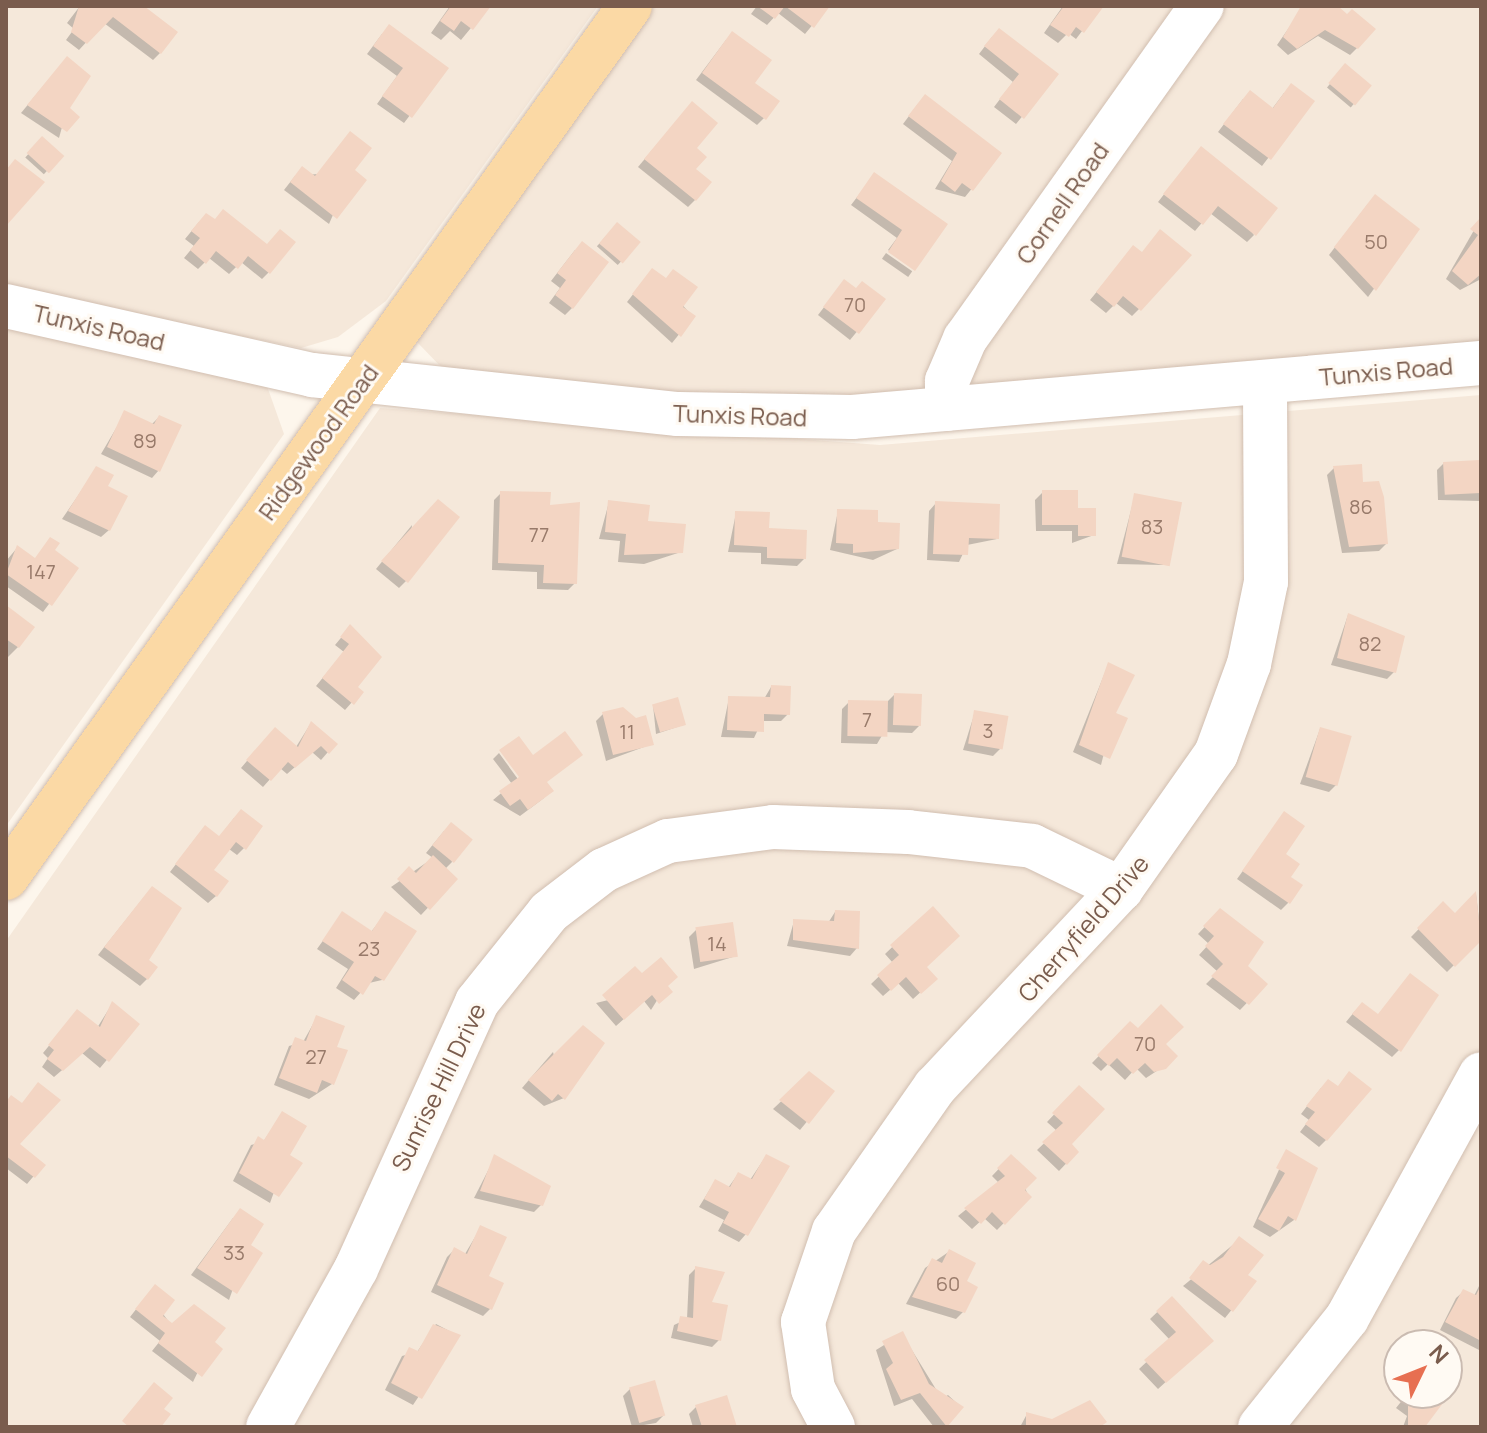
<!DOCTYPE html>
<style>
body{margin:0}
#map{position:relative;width:1487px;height:1433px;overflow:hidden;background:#fdf6ec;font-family:Manrope,sans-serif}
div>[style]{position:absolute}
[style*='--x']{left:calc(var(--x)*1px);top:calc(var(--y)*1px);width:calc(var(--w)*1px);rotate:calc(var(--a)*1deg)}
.residential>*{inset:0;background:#f5e8da}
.shadow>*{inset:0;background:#0003;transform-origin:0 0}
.building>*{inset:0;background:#f3d5c3;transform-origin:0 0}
.roads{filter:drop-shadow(0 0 2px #d1beb0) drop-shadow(0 0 2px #d1beb0)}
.minor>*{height:44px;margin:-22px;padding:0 22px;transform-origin:22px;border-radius:22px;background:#fff}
.major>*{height:44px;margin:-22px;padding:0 22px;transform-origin:22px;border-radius:22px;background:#fbd9a5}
span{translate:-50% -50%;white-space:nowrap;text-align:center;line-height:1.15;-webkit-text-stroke:6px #fffaf3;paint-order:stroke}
.number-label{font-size:20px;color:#987a6a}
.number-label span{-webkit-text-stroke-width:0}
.street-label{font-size:24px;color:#7a5c4d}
.frame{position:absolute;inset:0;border:8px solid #7a5c4d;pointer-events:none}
.north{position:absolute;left:1383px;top:1329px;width:80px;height:80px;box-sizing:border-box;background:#fffaf3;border:2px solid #cabbb1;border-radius:50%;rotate:47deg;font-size:22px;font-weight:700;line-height:32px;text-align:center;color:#7a5c4d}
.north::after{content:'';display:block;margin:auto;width:28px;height:36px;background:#e76f51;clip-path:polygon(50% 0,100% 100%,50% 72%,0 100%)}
</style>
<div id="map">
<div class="residential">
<div style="clip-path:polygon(6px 6px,598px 6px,386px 301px,338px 337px,301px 348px,6px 289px)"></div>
<div style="clip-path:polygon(654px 6px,1481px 6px,1481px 344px,849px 398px,739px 398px,446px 372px,416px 341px)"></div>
<div style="clip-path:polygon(6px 322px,267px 386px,284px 434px,6px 826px)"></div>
<div style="clip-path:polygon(evenodd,1481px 395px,1481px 1427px,6px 1427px,6px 941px,380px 408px,880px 445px,1481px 395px,1399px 1345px,1447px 1345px,1447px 1393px,1399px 1393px,1399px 1345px)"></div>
</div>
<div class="shadow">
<div style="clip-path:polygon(80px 6px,140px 6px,160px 53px,153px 60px,104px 23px,79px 50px,66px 40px,74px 29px,67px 23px)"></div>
<div style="clip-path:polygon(450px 6px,489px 6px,461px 40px,450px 31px,441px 40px,431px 33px)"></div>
<div style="clip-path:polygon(757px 6px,828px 6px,805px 34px,778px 13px,767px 25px,751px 14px)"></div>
<div style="clip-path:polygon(1063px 6px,1101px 6px,1076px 39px,1068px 33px,1058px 43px,1044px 33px)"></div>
<div style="clip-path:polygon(1304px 6px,1335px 6px,1357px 48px,1350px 55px,1318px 36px,1288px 55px,1277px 45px)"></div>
<div style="clip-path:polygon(382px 34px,446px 68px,404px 123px,377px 104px,397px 76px,367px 54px)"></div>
<div style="clip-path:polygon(992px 37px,1056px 75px,1016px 124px,994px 107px,1013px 82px,979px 54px)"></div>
<div style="clip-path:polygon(726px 40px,753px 83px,764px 118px,757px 125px,696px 80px)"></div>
<div style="clip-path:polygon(60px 66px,67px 109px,59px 138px,21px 113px)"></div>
<div style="left:1345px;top:66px;width:31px;height:28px;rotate:40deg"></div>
<div style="clip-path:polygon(1284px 93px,1312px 101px,1262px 166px,1218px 132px,1243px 99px,1272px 109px)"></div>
<div style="clip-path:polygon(918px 104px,1000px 154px,965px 197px,935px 189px,952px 161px,903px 124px)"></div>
<div style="clip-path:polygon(685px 111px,695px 149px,695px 200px,688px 207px,638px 167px)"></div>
<div style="left:42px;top:139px;width:25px;height:25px;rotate:42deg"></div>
<div style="clip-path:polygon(1194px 156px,1254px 235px,1247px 242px,1210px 213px,1195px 231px,1158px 202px)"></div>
<div style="clip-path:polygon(352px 171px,329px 224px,284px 190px,295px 176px)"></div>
<div style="clip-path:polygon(874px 175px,946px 224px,915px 268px,888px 250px,897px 238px,851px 205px)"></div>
<div style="clip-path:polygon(1368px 204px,1417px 229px,1368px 297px,1329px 255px)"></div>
<div style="clip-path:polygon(1481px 218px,1481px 279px,1460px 290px,1446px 279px)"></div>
<div style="clip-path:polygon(199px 222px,266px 246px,269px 272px,262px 279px,241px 262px,229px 274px,209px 258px,198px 269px,184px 258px,194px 246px,185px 239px)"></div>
<div style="left:617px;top:224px;width:28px;height:30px;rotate:42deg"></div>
<div style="clip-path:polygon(575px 250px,572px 308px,565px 315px,549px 303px,560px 288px,551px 281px)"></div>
<div style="left:886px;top:253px;width:32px;height:7px;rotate:35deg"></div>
<div style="clip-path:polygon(1141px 254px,1139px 309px,1132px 316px,1116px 303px,1106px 313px,1090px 300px,1127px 255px)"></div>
<div style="clip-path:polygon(652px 270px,693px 317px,672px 343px,627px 302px)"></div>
<div style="clip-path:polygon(838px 289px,883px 300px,850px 340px,818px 315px)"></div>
<div style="clip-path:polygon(125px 413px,151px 425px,159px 417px,159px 470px,152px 478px,101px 454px)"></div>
<div style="clip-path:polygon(1444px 463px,1481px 472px,1481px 501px,1438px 500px,1437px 470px)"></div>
<div style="clip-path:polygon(97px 468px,109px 530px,101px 537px,62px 519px)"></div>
<div style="clip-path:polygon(1334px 468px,1361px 485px,1386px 544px,1379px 551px,1342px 553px,1327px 475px)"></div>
<div style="clip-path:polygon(1043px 492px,1076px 510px,1094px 535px,1072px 543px,1072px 531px,1036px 531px,1035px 500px)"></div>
<div style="clip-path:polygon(501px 493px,548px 507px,575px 583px,568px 590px,537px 589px,537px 572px,492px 570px,494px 500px)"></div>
<div style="clip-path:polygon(1135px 495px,1170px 558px,1163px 565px,1117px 564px)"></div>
<div style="clip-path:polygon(609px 502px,646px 522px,681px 552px,644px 564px,618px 562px,620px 541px,599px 539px)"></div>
<div style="clip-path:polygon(936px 503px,997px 539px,967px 545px,959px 562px,927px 560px,929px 511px)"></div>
<div style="clip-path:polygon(838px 511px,876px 524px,897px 549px,873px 560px,830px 550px)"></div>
<div style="clip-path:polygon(736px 513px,767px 530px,804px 559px,797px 566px,761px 564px,761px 553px,728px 552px)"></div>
<div style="clip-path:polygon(412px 525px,406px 581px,399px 588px,376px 569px)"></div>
<div style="clip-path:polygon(17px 548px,34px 560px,52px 551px,76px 568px,43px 612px,6px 586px,6px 561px)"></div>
<div style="clip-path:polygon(6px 608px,18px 647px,7px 658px,6px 657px)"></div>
<div style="clip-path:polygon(1348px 615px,1394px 672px,1387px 679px,1331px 665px)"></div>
<div style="clip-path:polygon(350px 627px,355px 687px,361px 692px,345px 710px,316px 686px,344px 652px,335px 645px)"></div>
<div style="clip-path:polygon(1108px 665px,1114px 714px,1101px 765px,1073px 752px)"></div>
<div style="clip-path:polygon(771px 687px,788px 714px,781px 721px,762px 721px,754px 738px,721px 737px,729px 698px,764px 699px)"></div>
<div style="clip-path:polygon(894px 695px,919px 726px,912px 733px,884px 732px,877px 744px,841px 743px,842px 709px,849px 702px,886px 703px)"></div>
<div style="clip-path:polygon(653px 705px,683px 725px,656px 734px)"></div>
<div style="clip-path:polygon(975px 712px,1000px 749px,993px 756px,963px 750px)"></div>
<div style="clip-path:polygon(603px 714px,652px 744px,606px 761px,596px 721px)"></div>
<div style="clip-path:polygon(311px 723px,335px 744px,321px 760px,312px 752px,287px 774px,280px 768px,263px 787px,241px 768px,268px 736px,296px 747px)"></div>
<div style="clip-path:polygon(1320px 729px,1336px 785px,1329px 792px,1300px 784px)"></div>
<div style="clip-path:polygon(499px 753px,523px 786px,546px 783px,544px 798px,520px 816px,493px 800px,512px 784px,493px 759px)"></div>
<div style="clip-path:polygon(1284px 814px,1288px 903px,1281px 910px,1237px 879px)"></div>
<div style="clip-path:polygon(234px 818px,244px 848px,237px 855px,229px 849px,212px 871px,216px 896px,208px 903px,170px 872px,198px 835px,219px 838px)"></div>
<div style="clip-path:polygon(444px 831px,452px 862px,445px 869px,455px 879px,421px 915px,391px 887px,433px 858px,426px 853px)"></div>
<div style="clip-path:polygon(1476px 894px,1481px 938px,1447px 972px,1411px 937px,1443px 904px,1455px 916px)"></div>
<div style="clip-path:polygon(145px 896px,147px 979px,140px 986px,98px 955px)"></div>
<div style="clip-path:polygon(932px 909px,924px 967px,935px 979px,913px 999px,898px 983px,883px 996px,871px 984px,893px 963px,885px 954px)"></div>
<div style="clip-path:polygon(1220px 911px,1246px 967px,1265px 984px,1240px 1010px,1206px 984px,1218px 972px,1199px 955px,1209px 944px,1198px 934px)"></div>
<div style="clip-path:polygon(835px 912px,857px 948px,850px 956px,787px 946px,794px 921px,828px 923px)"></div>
<div style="clip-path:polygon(342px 914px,371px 932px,385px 914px,382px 980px,369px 983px,354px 1000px,336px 988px,348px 969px,317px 949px)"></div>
<div style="clip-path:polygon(696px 930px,736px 956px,694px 969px,689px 937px)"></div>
<div style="clip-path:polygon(666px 986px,651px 1010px,644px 1001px,616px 1026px,596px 1003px)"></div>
<div style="clip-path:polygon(112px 1004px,137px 1024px,100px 1068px,82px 1053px,54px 1077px,42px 1067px,48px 1058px,43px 1053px,71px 1019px,97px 1028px)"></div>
<div style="clip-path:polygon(1355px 1011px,1399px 1050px,1392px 1057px,1346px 1022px)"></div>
<div style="clip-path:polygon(317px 1017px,334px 1048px,332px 1084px,309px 1099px,274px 1085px,289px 1046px,303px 1042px)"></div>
<div style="clip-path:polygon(1130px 1024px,1164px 1044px,1169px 1063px,1146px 1078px,1136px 1068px,1125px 1080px,1108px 1064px,1101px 1071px,1092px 1063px)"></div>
<div style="clip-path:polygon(553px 1052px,564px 1098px,544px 1106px,522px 1088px)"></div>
<div style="clip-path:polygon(810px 1074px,832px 1091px,800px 1130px,773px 1109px)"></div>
<div style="clip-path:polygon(1080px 1087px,1069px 1144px,1077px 1152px,1059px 1171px,1037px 1150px,1057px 1131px,1047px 1122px)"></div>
<div style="clip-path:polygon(1321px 1088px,1326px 1140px,1319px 1147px,1300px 1132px,1309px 1120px,1301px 1114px)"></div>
<div style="clip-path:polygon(6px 1103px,17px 1145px,43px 1165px,27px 1184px,6px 1168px)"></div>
<div style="clip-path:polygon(282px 1114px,287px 1156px,270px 1203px,233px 1181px,251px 1145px,263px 1142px)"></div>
<div style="clip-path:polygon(1287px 1152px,1294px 1220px,1270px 1237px,1253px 1227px)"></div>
<div style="clip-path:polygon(766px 1156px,746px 1234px,739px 1242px,718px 1231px,724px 1220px,699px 1207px,715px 1181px,728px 1188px,738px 1174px,750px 1180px)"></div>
<div style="clip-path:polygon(1011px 1156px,1029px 1197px,997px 1230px,984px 1218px,972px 1229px,958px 1216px,999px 1183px,992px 1176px)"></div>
<div style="clip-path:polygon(495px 1157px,541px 1205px,534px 1212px,474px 1198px)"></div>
<div style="clip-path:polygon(233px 1218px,248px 1246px,229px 1300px,191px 1275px)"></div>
<div style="clip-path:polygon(481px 1227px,490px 1309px,483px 1316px,431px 1292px,447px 1257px,454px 1250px,465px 1254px)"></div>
<div style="clip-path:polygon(1240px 1239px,1245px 1275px,1254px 1282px,1225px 1318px,1183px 1286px)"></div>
<div style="clip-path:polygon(950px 1251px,964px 1282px,963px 1312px,956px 1319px,906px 1304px,925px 1268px)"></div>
<div style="clip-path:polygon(696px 1268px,719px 1340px,712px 1347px,671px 1338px,674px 1325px,687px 1319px,689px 1275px)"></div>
<div style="clip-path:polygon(1481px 1282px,1481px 1351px,1440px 1330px,1456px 1298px,1464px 1291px,1474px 1296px)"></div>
<div style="clip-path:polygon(148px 1294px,172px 1326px,212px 1342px,193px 1382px,152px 1351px,160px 1341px,130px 1317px)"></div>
<div style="clip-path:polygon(1172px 1298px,1204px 1347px,1158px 1389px,1139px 1369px,1170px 1340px,1150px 1319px)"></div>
<div style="clip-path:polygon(436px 1324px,459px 1336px,413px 1405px,385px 1390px,402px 1356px,417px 1352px)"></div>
<div style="clip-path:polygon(902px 1334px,942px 1399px,948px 1395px,961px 1407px,944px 1427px,934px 1427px,912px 1399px,894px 1406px,876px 1350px)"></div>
<div style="clip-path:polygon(1447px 1384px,1452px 1388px,1423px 1427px,1403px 1427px,1407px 1416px,1396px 1408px,1408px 1393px,1447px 1393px)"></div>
<div style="clip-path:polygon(630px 1389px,663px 1416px,656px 1423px,632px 1427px,623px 1396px)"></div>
<div style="clip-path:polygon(696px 1407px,735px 1427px,693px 1427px,689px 1414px)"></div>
<div style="clip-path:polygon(1027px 1414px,1053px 1421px,1099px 1427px,1020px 1427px)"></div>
</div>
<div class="building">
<div style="clip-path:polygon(79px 6px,144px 6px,178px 32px,161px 54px,113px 17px,87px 44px,71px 32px)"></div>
<div style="clip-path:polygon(451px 6px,491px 6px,473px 30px,461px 21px,454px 31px,440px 21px)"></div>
<div style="clip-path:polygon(757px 6px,830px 6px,814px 28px,785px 6px,775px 19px)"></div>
<div style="clip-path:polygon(1064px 6px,1104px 6px,1084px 33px,1076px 27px,1069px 37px,1050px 25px)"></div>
<div style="clip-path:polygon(1301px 6px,1338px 6px,1347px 14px,1352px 9px,1376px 29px,1358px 49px,1325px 30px,1297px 49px,1283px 37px)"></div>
<div style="clip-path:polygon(389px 24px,449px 68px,412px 118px,382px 96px,403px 68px,373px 46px)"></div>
<div style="clip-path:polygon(999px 28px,1059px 74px,1024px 119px,999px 99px,1019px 74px,984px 46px)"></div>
<div style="clip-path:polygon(732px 31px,772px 60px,755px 83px,780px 101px,766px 120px,702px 73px)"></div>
<div style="clip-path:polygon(67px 56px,91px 76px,70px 108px,80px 117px,67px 132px,27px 105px)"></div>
<div style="left:1345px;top:63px;width:35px;height:26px;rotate:40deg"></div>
<div style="clip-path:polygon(1291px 83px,1315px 101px,1271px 160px,1223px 124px,1250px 90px,1273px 108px)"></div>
<div style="clip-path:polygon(925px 94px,1002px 153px,973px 191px,962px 183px,955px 192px,941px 181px,957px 153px,908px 116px)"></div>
<div style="clip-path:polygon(692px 101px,718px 123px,697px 148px,707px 157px,696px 169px,712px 182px,696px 201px,644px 159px)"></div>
<div style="clip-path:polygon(350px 131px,372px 148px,355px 170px,367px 180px,337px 219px,290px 182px,302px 166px,315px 176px)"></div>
<div style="left:42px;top:136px;width:30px;height:23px;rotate:42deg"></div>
<div style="clip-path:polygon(1201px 146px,1278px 208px,1256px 236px,1218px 206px,1203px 225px,1163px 194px)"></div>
<div style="clip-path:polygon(15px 159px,45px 182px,6px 226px,6px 170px)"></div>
<div style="clip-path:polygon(874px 172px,948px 224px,915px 271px,888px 252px,902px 230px,856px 198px)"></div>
<div style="clip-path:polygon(1375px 194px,1420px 229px,1376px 291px,1334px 247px)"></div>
<div style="clip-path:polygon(223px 209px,267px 244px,280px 229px,296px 242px,270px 274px,248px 256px,238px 269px,216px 251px,206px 264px,190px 250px,200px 238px,191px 231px,206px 213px,215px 219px)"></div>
<div style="clip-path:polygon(1481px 217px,1481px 274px,1468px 285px,1452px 271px,1478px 235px,1470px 229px)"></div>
<div style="left:617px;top:222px;width:31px;height:28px;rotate:40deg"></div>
<div style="clip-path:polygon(1160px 229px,1192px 255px,1141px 311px,1123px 296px,1114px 307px,1096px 292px,1133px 245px,1142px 252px)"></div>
<div style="clip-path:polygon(582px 241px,609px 262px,573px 309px,555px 295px,566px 280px,557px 273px)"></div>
<div style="clip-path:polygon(652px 268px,666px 278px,673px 269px,698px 287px,683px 307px,696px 316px,681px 337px,632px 294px)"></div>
<div style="clip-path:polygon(844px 279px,856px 288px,862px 281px,886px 299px,859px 334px,823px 307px)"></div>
<div style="clip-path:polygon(124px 410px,154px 424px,159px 415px,182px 425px,160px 472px,107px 447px)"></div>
<div style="left:1479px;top:460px;width:33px;height:36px;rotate:87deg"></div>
<div style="clip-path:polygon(1362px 464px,1363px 482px,1379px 481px,1384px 497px,1388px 544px,1349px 547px,1333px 466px)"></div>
<div style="clip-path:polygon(96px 466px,114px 475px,108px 486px,128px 496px,110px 531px,68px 511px)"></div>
<div style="clip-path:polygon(1042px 490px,1078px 490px,1078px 508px,1096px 508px,1096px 536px,1078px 536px,1078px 525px,1042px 525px)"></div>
<div style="clip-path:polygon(500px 491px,551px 492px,550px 505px,580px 502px,577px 584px,543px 583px,544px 565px,498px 563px)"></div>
<div style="left:1134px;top:493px;width:49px;height:65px;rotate:11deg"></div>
<div style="clip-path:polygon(438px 499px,460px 517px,408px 583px,381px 561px)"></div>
<div style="clip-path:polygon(608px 500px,650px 505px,648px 521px,686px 524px,683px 553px,624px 555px,626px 534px,605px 532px)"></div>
<div style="clip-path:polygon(935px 501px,1000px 504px,999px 539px,969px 538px,968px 555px,933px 554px)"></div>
<div style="clip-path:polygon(837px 509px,878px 510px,878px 522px,900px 523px,899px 549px,853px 553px,853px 544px,836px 543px)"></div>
<div style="clip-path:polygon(735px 511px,770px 512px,769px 528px,807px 530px,806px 559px,767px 558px,767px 547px,734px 545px)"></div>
<div style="clip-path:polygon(50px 537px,60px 543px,55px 550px,79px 568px,52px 606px,6px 574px,17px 545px,35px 558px)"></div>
<div style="clip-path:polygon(6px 605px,35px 627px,19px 648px,6px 639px)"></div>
<div style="clip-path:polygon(1348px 613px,1405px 636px,1396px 673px,1337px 658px)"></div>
<div style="clip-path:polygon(350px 624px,382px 657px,358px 687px,364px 692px,354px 705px,322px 678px,349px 644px,340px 637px)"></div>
<div style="clip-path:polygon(1108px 662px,1135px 675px,1116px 713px,1128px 718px,1110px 759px,1079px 745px)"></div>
<div style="clip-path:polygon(771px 685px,791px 686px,790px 715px,764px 714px,764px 732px,727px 730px,728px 696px,770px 697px)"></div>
<div style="left:894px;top:693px;width:28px;height:32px;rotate:2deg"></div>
<div style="left:678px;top:697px;width:29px;height:27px;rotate:74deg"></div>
<div style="left:848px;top:700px;width:40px;height:36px;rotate:1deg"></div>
<div style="clip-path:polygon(623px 707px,636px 718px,646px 715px,654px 745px,613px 755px,602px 712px)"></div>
<div style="left:974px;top:710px;width:35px;height:34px;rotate:10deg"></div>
<div style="clip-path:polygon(311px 721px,338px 744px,329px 754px,321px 746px,295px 768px,288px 762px,271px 781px,246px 760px,275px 727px,298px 747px)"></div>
<div style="left:1320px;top:727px;width:33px;height:52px;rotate:16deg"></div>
<div style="clip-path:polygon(565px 731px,583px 755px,547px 782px,554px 791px,528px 810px,520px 799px,510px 806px,499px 791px,519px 777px,499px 750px,519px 736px,533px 755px)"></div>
<div style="clip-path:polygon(241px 809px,263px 826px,246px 850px,236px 842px,214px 870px,229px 881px,217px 897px,175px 864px,205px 825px,219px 836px)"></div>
<div style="clip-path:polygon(1284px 811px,1305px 826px,1286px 854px,1300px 864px,1291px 877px,1303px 885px,1290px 904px,1242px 871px)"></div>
<div style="left:451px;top:822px;width:28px;height:30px;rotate:39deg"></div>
<div style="clip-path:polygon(433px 855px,458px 879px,430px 910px,397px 879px,409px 866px,416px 873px)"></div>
<div style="clip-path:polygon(152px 886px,182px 908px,149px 960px,158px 967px,148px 980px,104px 947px)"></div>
<div style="clip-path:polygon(1476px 891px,1481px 941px,1455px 967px,1417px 928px,1443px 901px,1455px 913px)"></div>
<div style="clip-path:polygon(933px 906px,960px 936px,927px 967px,938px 979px,921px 994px,906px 977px,891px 991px,877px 975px,899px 955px,890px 945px)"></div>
<div style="clip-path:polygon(1220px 908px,1264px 942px,1248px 966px,1268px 984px,1249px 1005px,1211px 976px,1223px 964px,1205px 946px,1214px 936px,1203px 926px)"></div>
<div style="clip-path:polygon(835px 910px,860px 911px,859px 949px,793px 940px,793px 919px,834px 921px)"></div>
<div style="clip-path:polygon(342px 911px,372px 931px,385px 911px,417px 931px,384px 981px,375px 976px,363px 995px,342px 980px,354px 962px,322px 941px)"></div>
<div style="left:733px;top:922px;width:35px;height:38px;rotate:82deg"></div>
<div style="clip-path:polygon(661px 957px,678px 977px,668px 986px,673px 992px,659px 1004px,652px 995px,624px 1020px,602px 995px,635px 966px,642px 973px)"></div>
<div style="clip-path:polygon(1410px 973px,1439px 995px,1401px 1052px,1352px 1014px,1362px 1002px,1378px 1014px)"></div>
<div style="clip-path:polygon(112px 1001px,140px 1024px,109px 1062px,90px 1047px,63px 1071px,47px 1059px,54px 1050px,48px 1045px,77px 1009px,100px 1027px)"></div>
<div style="clip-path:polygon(1161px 1004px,1184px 1027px,1166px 1044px,1178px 1056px,1166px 1069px,1154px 1072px,1145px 1063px,1133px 1074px,1117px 1058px,1109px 1066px,1097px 1055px,1130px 1021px,1138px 1028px)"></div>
<div style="clip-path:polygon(316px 1015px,345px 1026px,337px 1047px,348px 1050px,334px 1085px,322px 1080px,317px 1093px,279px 1078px,295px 1037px,306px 1041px)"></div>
<div style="clip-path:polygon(583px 1025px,605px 1043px,565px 1100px,558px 1094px,552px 1101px,528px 1080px)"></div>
<div style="clip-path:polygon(809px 1071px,835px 1091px,809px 1124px,779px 1100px)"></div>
<div style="clip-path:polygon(1349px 1071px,1372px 1089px,1327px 1141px,1305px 1124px,1315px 1112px,1306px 1106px,1328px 1079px,1338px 1086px)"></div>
<div style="clip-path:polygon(38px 1082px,61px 1100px,20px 1144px,46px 1165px,35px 1178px,6px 1156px,6px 1102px,11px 1095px,22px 1103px)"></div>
<div style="clip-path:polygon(1079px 1085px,1105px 1109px,1072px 1144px,1079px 1152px,1067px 1165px,1042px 1142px,1063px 1123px,1052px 1113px)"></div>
<div style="clip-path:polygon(282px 1111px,307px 1126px,290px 1155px,303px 1163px,279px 1197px,239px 1173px,258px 1136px,264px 1140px)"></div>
<div style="clip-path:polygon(1286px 1149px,1318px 1168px,1296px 1221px,1288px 1216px,1279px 1231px,1258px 1219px,1285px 1173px,1276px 1168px)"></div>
<div style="clip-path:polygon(494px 1154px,551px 1186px,543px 1206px,480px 1191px)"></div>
<div style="clip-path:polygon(766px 1154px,790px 1166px,748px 1236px,723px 1223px,729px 1212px,704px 1199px,715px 1179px,730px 1187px,738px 1172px,752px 1179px)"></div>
<div style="clip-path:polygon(1011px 1154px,1037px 1178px,1025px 1190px,1032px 1197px,1005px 1225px,992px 1212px,981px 1224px,964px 1208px,1005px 1176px,997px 1168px)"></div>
<div style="clip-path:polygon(240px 1208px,264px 1224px,251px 1245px,263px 1253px,237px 1294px,197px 1268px)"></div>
<div style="clip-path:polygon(480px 1225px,507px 1237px,489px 1276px,504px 1283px,492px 1310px,437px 1285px,454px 1247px,467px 1254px)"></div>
<div style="clip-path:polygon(1239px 1236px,1264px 1255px,1248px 1275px,1257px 1281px,1233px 1312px,1189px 1278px,1203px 1260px,1210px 1265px,1223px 1257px)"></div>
<div style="clip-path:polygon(949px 1249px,976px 1263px,967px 1281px,978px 1287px,965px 1313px,912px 1297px,932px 1258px,942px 1263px)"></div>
<div style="clip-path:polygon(695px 1266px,725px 1272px,712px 1302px,728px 1305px,721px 1341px,677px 1331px,680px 1316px,693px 1318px)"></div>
<div style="clip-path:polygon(155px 1284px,175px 1300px,163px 1316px,172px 1323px,194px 1304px,226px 1328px,215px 1342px,223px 1349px,202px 1377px,158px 1343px,165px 1333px,135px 1309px)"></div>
<div style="clip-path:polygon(1481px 1285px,1481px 1341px,1445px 1322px,1463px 1289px,1476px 1295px)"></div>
<div style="clip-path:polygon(1172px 1296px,1214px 1341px,1166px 1383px,1144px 1360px,1176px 1332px,1156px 1311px)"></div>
<div style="clip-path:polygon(433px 1324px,461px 1335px,422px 1399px,391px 1383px,409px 1347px,418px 1351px)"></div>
<div style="clip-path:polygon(903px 1331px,929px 1384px,964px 1407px,947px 1427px,920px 1393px,901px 1400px,886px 1369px,893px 1363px,882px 1341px)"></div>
<div style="left:655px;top:1380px;width:37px;height:27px;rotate:74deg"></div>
<div style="clip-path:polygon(1447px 1381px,1455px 1387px,1425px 1427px,1408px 1425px,1408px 1393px,1447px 1393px)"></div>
<div style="clip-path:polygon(154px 1382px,173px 1398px,164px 1409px,171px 1414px,161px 1427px,129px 1427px,122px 1421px)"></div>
<div style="clip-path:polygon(727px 1395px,737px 1427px,702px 1427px,695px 1405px)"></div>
<div style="clip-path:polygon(1090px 1400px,1107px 1422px,1100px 1427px,1026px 1427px,1026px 1412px,1052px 1419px)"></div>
</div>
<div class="roads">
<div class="minor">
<div style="--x:6;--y:306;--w:314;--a:12.7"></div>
<div style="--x:312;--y:375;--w:368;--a:6.1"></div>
<div style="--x:678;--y:414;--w:174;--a:1"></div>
<div style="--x:852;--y:417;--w:631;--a:-4.91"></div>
<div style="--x:947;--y:409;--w:28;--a:-90"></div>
<div style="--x:947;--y:381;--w:46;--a:-66.8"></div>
<div style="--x:965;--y:339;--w:409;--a:-54.6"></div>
<div style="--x:268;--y:1427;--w:181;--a:-60.9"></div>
<div style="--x:356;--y:1269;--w:293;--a:-65.6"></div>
<div style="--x:477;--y:1002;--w:115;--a:-51.3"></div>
<div style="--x:549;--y:912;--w:69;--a:-37.4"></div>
<div style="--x:604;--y:870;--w:70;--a:-24.4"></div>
<div style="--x:668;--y:841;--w:106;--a:-7.6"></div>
<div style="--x:773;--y:827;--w:135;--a:2.1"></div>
<div style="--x:908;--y:832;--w:125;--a:6.4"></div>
<div style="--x:1032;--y:846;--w:99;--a:25.8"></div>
<div style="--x:833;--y:1427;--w:43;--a:-117.8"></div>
<div style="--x:813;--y:1389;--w:68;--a:-98.5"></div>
<div style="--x:803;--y:1322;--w:96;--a:-71.2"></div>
<div style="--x:834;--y:1231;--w:176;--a:-55"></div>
<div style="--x:935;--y:1087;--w:272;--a:-46.8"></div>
<div style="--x:1121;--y:889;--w:165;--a:-54.9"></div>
<div style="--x:1216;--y:754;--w:96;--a:-69.9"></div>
<div style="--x:1249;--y:664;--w:84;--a:-78.3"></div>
<div style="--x:1266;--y:582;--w:200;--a:-90.3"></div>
<div style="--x:1260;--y:1427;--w:139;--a:-51.4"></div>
<div style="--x:1347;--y:1318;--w:278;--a:-61.2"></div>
</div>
<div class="major">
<div style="--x:6;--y:878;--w:1072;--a:-54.41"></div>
</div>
</div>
<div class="number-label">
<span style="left:1376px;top:241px">50</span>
<span style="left:855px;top:304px">70</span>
<span style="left:145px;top:440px">89</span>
<span style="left:1361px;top:506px">86</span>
<span style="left:1152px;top:526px">83</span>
<span style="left:539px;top:534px">77</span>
<span style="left:41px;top:571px">147</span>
<span style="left:1370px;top:643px">82</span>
<span style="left:867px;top:719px">7</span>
<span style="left:988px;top:730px">3</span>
<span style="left:627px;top:731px">11</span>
<span style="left:717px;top:943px">14</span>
<span style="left:369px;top:948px">23</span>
<span style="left:1145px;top:1043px">70</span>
<span style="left:316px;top:1056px">27</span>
<span style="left:234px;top:1252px">33</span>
<span style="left:948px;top:1283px">60</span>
</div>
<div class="street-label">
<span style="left:1062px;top:203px;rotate:-55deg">Cornell Road</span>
<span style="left:99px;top:327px;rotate:13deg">Tunxis Road</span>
<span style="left:1386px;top:371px;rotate:-5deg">Tunxis Road</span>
<span style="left:740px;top:415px;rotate:2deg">Tunxis Road</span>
<span style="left:318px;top:442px;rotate:-54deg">Ridgewood Road</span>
<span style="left:1083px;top:928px;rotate:-49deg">Cherryfield Drive</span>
<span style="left:438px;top:1087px;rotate:-64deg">Sunrise Hill Drive</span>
</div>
<div class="frame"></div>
<div class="north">N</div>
</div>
